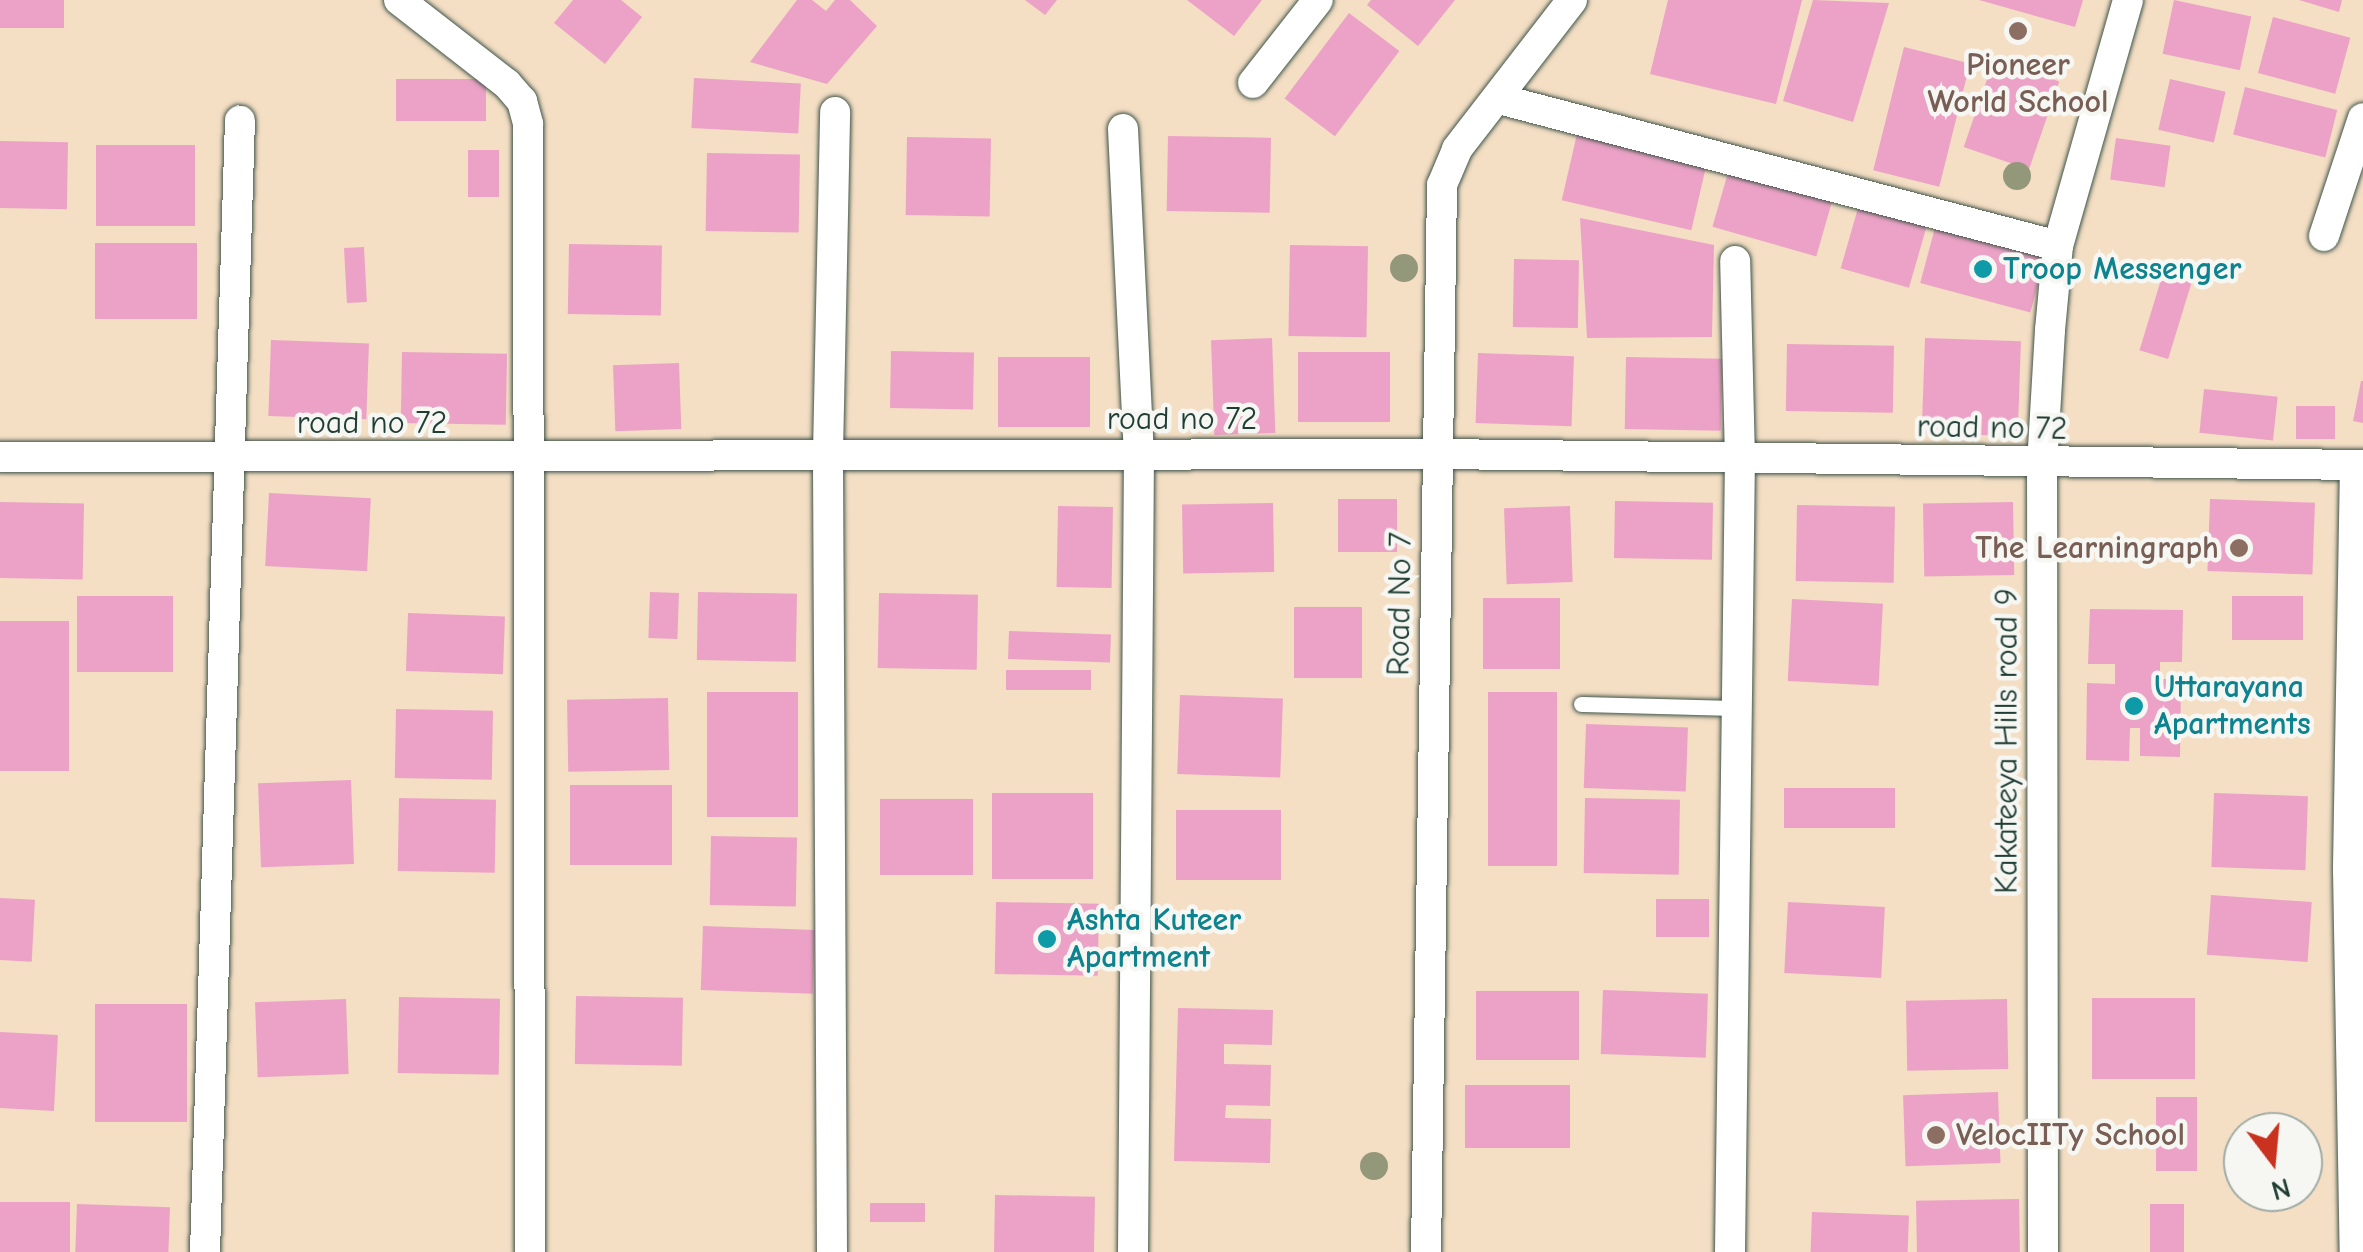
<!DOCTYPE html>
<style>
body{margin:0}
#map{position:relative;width:2363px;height:1252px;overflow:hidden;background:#f4dec4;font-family:"Comic Neue",sans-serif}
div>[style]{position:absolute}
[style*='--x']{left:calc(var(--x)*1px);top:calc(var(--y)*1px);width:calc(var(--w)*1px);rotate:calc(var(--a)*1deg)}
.building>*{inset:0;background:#eca2c6;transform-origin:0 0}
.roads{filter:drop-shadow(0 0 2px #3f554a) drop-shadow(0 0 2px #3f554a)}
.lane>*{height:15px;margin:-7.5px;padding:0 7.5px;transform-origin:7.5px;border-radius:7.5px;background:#fff}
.street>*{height:30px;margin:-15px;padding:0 15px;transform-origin:15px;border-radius:15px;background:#fff}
.trees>*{width:28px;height:28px;margin:-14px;border-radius:50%;background:#93987b}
.dots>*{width:28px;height:28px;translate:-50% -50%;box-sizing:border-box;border:5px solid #f6f6f2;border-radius:50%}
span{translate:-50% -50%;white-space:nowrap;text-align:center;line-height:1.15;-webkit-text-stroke:9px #f6f6f2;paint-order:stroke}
.education-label{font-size:32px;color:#785e54;font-weight:700}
.right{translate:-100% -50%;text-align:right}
.left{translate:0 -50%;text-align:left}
.culture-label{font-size:32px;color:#0d838f;font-weight:700}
.street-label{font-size:32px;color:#1f3d34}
.north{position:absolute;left:2223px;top:1112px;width:100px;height:100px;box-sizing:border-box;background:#f6f6f2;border:2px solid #a0aca6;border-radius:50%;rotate:164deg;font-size:28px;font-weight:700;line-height:40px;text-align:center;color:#1f3d34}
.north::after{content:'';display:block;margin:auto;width:35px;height:45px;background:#c8321e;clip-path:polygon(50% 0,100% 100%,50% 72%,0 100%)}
</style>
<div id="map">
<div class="building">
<div style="left:0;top:0;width:64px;height:28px"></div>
<div style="clip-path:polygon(573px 0,621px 0,642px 17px,605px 64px,554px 23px)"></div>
<div style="clip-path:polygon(797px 0,812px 0,826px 11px,835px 0,850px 0,877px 26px,827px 84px,750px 62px)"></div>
<div style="clip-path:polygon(1025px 0,1057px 0,1045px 15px)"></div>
<div style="clip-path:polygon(1187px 0,1262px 0,1234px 36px)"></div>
<div style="clip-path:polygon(1371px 0,1455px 0,1418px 46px,1367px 5px)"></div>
<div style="clip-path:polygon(1668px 0,1802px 0,1776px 104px,1650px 74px)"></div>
<div style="clip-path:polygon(1813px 0,1889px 3px,1853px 122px,1783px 101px)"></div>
<div style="clip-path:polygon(1979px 0,2083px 0,2075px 27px)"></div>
<div style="left:2174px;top:0;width:79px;height:55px;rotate:12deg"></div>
<div style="clip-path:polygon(2299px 0,2342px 0,2339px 12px)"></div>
<div style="left:1349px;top:13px;width:63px;height:107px;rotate:37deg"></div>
<div style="left:2273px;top:17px;width:80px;height:58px;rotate:15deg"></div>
<div style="left:1904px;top:47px;width:68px;height:127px;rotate:14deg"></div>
<div style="left:1994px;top:59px;width:69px;height:93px;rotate:19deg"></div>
<div style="left:694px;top:78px;width:107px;height:50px;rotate:3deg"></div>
<div style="left:486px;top:79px;width:42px;height:90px;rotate:90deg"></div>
<div style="left:2170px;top:79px;width:57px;height:52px;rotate:13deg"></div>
<div style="left:2245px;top:87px;width:95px;height:49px;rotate:14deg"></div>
<div style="left:1577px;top:134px;width:133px;height:68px;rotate:13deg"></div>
<div style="left:1168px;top:136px;width:103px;height:75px;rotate:1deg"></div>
<div style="left:907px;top:137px;width:84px;height:78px;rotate:1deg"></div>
<div style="left:2116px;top:138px;width:55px;height:42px;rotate:8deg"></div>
<div style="left:0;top:141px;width:68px;height:67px;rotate:1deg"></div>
<div style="left:195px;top:145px;width:81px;height:99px;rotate:90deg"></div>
<div style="left:468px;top:150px;width:31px;height:47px"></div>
<div style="left:707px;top:153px;width:93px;height:78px;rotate:1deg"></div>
<div style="left:1729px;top:169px;width:108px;height:60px;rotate:16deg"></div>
<div style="left:1860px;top:201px;width:71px;height:70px;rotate:16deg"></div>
<div style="clip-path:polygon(1580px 218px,1714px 245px,1712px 337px,1587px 338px)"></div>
<div style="left:1936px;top:224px;width:114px;height:61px;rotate:15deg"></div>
<div style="left:197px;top:243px;width:76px;height:102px;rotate:90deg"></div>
<div style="left:569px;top:244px;width:93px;height:70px;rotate:1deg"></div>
<div style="left:1290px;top:245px;width:78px;height:91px;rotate:1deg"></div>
<div style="left:364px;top:247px;width:55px;height:20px;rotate:87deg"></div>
<div style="left:1514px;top:259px;width:65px;height:68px;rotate:1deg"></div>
<div style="left:2164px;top:270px;width:30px;height:84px;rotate:17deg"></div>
<div style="left:1272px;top:338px;width:95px;height:61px;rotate:88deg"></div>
<div style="left:1925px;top:338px;width:96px;height:95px;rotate:2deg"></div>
<div style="left:271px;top:340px;width:98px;height:76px;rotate:2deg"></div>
<div style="left:1787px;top:344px;width:107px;height:67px;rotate:1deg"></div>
<div style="left:891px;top:351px;width:83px;height:57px;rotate:1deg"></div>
<div style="left:402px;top:352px;width:105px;height:71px;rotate:1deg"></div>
<div style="left:1298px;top:352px;width:92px;height:70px"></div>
<div style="left:1478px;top:353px;width:96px;height:70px;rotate:2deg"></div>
<div style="left:998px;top:357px;width:92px;height:70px"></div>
<div style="left:1626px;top:357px;width:96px;height:72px;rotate:1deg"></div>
<div style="left:679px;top:363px;width:66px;height:66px;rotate:88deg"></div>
<div style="clip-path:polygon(2361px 381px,2363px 381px,2363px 423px,2353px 421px)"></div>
<div style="left:2204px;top:389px;width:74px;height:44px;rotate:6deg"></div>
<div style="left:2296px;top:406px;width:39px;height:33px"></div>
<div style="left:269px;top:493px;width:102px;height:73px;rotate:3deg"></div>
<div style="left:1338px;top:499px;width:59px;height:53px"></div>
<div style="left:2210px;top:499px;width:105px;height:72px;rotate:2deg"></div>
<div style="left:1615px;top:501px;width:98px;height:57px;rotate:1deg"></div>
<div style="left:0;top:502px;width:84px;height:76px;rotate:1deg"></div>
<div style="left:2013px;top:502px;width:73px;height:90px;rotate:89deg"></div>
<div style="left:1273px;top:503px;width:69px;height:91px;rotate:89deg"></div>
<div style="left:1797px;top:505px;width:98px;height:76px;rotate:1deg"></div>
<div style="left:1058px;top:506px;width:55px;height:81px;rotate:1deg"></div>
<div style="left:1570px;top:506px;width:76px;height:66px;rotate:88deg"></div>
<div style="left:650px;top:592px;width:29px;height:46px;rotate:2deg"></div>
<div style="left:698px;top:592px;width:99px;height:68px;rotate:1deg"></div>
<div style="left:879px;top:593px;width:99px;height:75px;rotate:1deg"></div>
<div style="left:77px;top:596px;width:96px;height:76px"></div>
<div style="left:2232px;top:596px;width:71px;height:44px"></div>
<div style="left:1483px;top:598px;width:77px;height:71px"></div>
<div style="left:1792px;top:599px;width:91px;height:82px;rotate:3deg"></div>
<div style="left:1294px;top:607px;width:68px;height:71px"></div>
<div style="clip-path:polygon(2090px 609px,2183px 610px,2182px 662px,2160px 662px,2160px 679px,2181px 679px,2180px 757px,2140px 756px,2140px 728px,2130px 728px,2129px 761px,2086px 760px,2087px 683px,2115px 684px,2115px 664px,2088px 664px)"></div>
<div style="left:408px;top:613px;width:97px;height:58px;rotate:2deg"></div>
<div style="left:0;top:621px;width:69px;height:150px"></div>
<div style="left:1009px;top:631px;width:102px;height:28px;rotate:2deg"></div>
<div style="left:1091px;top:670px;width:20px;height:85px;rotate:90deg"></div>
<div style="left:707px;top:692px;width:91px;height:125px"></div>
<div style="left:1488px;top:692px;width:69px;height:174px"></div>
<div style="left:1180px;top:695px;width:103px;height:79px;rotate:2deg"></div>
<div style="left:668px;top:698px;width:72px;height:101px;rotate:89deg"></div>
<div style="left:396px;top:709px;width:97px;height:69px;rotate:1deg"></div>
<div style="left:1586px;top:724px;width:102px;height:64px;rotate:2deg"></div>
<div style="left:351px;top:780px;width:84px;height:93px;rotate:88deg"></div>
<div style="left:672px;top:785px;width:80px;height:102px;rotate:90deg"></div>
<div style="left:1784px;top:788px;width:111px;height:40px"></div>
<div style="left:992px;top:793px;width:101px;height:86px"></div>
<div style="left:2214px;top:793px;width:94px;height:74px;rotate:2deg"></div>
<div style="left:399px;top:798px;width:97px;height:73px;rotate:1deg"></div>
<div style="left:1585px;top:798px;width:95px;height:75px;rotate:1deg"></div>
<div style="left:973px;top:799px;width:76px;height:93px;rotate:90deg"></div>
<div style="left:1176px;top:810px;width:105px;height:70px"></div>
<div style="left:711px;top:836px;width:86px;height:69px;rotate:1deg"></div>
<div style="left:2211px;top:895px;width:101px;height:60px;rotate:4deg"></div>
<div style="left:0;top:898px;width:35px;height:62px;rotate:3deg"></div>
<div style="left:1656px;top:899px;width:53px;height:38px"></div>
<div style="left:996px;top:902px;width:103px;height:72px;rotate:1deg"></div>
<div style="left:1788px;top:902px;width:97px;height:71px;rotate:3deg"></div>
<div style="left:703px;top:926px;width:112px;height:64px;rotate:2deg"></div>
<div style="left:1603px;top:990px;width:105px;height:64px;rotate:2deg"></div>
<div style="left:1476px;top:991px;width:103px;height:69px"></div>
<div style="left:576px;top:996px;width:107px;height:68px;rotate:1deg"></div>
<div style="left:399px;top:997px;width:101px;height:76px;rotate:1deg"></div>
<div style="left:2092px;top:998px;width:103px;height:81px"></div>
<div style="left:346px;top:999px;width:75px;height:91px;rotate:88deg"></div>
<div style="left:2007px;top:999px;width:70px;height:101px;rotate:89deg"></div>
<div style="left:187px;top:1004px;width:118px;height:92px;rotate:90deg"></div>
<div style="clip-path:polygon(1178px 1008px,1273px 1010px,1272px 1045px,1224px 1044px,1224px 1064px,1271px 1065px,1270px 1106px,1226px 1105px,1225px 1118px,1271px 1119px,1270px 1163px,1174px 1161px)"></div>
<div style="left:0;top:1032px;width:58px;height:76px;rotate:3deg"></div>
<div style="left:1570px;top:1085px;width:63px;height:105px;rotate:90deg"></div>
<div style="left:1998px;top:1092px;width:71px;height:95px;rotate:88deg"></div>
<div style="left:2197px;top:1097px;width:74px;height:41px;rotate:90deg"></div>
<div style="left:995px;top:1195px;width:100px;height:57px;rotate:1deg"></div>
<div style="left:2019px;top:1199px;width:53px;height:103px;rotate:89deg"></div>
<div style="left:0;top:1202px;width:70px;height:50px"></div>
<div style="left:925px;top:1203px;width:19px;height:55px;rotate:90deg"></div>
<div style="left:77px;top:1204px;width:93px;height:48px;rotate:2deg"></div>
<div style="left:2150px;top:1204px;width:34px;height:48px"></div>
<div style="left:1812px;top:1212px;width:97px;height:40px;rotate:2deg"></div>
</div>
<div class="roads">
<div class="lane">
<div style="--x:1581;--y:704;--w:155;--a:1.5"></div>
</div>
<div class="street">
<div style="--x:399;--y:0;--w:137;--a:37.9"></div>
<div style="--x:507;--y:84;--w:23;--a:49"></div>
<div style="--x:522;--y:101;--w:24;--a:75"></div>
<div style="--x:528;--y:124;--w:1128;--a:89.9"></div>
<div style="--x:1253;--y:83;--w:105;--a:-51.9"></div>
<div style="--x:1499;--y:99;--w:578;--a:14.73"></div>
<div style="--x:1123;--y:129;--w:325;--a:87.2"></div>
<div style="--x:1139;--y:454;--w:798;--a:90.43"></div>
<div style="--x:2324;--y:236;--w:124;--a:-71.7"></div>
<div style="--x:0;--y:457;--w:1436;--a:-0.12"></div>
<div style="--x:1436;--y:454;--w:927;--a:0.68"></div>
<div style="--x:2355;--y:465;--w:405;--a:91"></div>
<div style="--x:2348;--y:870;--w:382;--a:89"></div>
<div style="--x:205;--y:1252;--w:1132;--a:-88.23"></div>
<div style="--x:832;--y:1252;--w:799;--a:-90.29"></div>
<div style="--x:828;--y:453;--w:341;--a:-88.8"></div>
<div style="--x:1426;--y:1252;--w:1067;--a:-89.14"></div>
<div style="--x:1442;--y:185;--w:39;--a:-67"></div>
<div style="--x:1457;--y:149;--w:188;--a:-52.3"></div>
<div style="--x:1730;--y:1252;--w:793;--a:-89.28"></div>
<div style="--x:1740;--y:459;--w:198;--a:-91.4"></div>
<div style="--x:2043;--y:1252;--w:787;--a:-90.07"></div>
<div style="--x:2042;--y:465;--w:135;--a:-86.6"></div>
<div style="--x:2050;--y:330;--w:84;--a:-84.6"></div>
<div style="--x:2058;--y:246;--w:256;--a:-74.1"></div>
</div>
</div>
<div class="trees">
<div style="left:2017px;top:176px"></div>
<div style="left:1404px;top:268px"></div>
<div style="left:1374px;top:1166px"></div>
</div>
<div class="dots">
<div style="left:2018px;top:31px;background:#8d6e63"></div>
<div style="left:1983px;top:269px;background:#0f9aa8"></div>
<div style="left:2239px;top:548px;background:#8d6e63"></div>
<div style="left:2134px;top:706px;background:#0f9aa8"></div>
<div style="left:1047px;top:939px;background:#0f9aa8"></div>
<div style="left:1936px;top:1135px;background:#8d6e63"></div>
</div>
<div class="education-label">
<span style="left:2018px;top:84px">Pioneer<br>World School</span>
<span class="right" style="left:2219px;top:548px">The Learningraph</span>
<span class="left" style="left:1956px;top:1135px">VelocIITy School</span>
</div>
<div class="culture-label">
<span class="left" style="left:2003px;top:269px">Troop Messenger</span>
<span class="left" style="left:2154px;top:706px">Uttarayana<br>Apartments</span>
<span class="left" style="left:1067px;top:939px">Ashta Kuteer<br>Apartment</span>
</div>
<div class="street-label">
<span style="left:1182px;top:419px">road no 72</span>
<span style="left:372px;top:423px">road no 72</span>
<span style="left:1992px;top:428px;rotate:1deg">road no 72</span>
<span style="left:1400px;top:604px;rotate:-89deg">Road No 7</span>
<span style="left:2007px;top:741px;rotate:-90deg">Kakateeya Hills road 9</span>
</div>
<div class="north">N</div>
</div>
